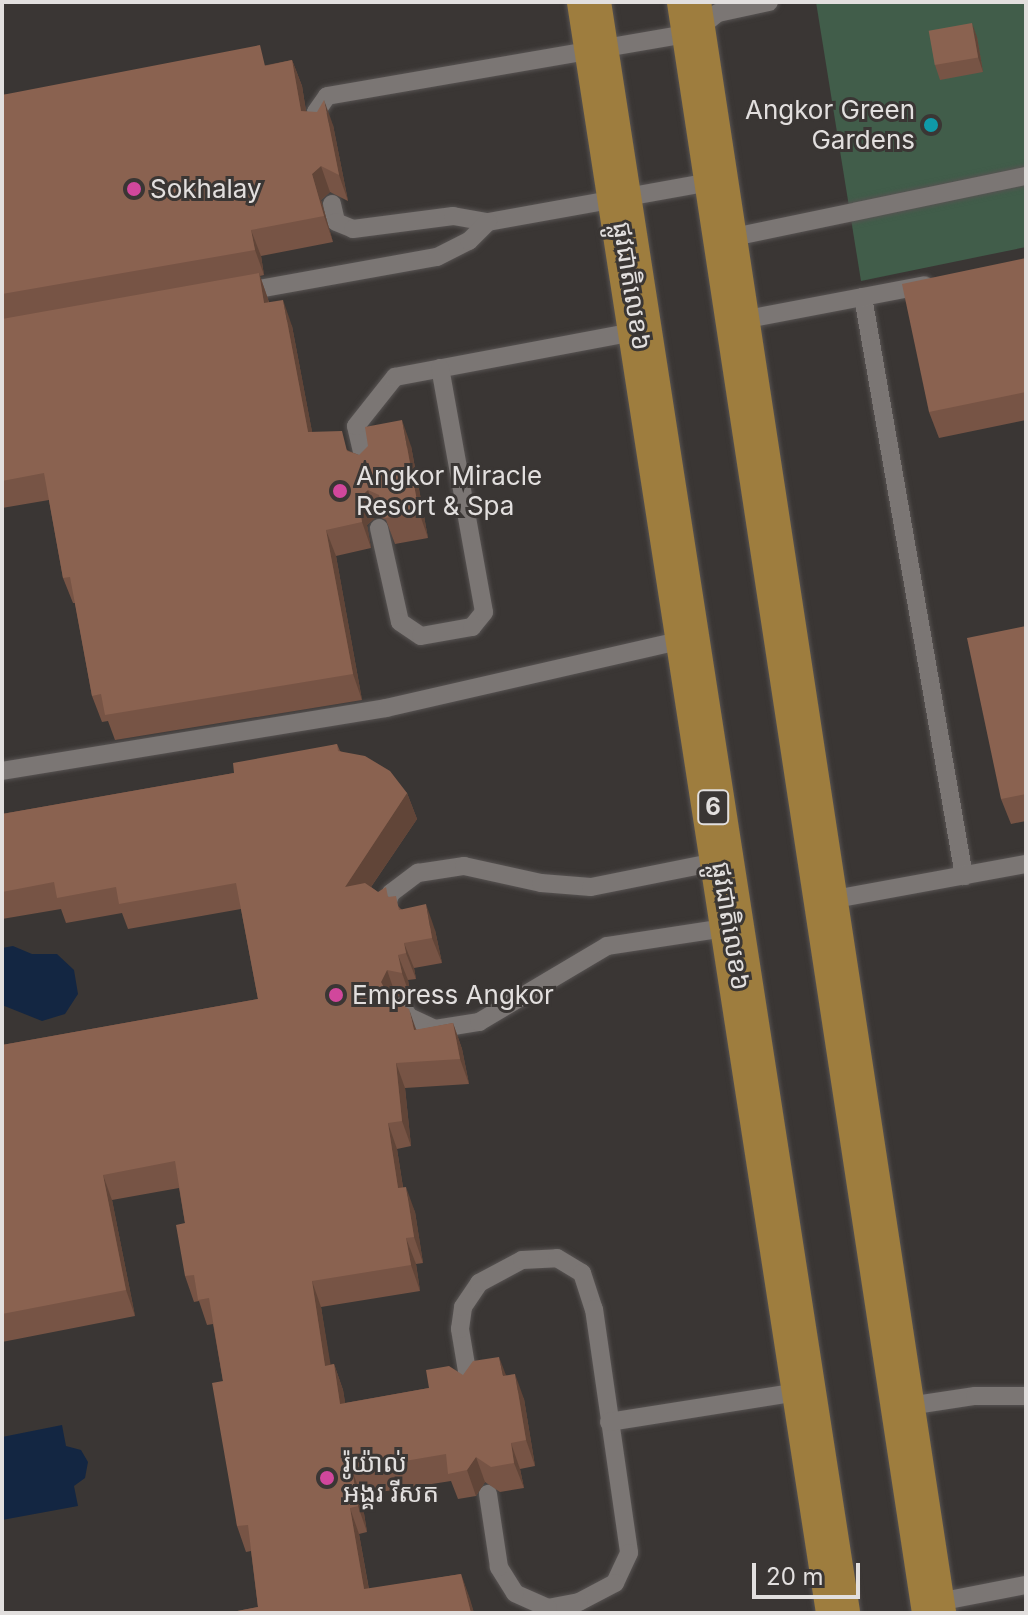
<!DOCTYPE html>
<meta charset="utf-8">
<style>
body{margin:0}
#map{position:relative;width:1028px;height:1615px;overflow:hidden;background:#3a3634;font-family:Inter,"Noto Sans Khmer",sans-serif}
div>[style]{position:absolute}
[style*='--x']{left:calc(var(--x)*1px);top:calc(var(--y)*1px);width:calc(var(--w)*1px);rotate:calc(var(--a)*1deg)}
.green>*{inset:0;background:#415d4a}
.water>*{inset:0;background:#132642}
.roads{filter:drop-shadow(0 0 2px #575352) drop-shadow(0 0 2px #575352)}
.service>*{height:18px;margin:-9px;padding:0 9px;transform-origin:9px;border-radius:9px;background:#7b7674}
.trunk>*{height:44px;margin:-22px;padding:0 22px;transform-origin:22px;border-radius:22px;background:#9e7d3e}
.wall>*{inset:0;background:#775445}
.shaded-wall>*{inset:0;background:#614538}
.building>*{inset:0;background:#8a6250;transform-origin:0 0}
.dots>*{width:22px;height:22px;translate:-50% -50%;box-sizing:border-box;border:4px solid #3a3634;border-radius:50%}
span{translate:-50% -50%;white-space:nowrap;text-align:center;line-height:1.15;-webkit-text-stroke:6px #3a3634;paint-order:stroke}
.shield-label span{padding:2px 6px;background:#3a3634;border:2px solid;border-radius:6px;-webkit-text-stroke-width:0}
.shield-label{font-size:24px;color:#e2dfde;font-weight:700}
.poi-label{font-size:26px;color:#e2dfde}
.right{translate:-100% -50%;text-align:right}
.left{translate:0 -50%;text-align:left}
.street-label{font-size:26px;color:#e2dfde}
.frame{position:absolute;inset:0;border:4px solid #e2dfde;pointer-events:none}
.scale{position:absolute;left:752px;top:1563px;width:108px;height:36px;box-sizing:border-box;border:4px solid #e2dfde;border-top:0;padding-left:10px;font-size:24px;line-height:28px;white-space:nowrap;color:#e2dfde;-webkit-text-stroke:6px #3a3634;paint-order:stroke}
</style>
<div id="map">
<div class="green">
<div style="clip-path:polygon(816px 2px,1026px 2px,1026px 247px,861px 281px)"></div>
</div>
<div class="water">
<div style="clip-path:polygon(13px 946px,32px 954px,57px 954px,74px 970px,78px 994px,65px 1014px,42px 1021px,2px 1005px,2px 948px)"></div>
<div style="clip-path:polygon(62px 1425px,66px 1446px,81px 1450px,88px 1462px,85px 1478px,74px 1486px,78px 1506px,2px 1520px,2px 1437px)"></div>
</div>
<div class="roads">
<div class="service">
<div style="--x:319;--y:128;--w:16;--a:-101"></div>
<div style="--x:316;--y:112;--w:19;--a:-55"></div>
<div style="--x:327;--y:96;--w:371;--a:-9.8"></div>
<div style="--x:693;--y:33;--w:32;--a:-39"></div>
<div style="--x:718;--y:13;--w:52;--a:-12.2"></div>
<div style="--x:332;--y:204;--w:18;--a:77"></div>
<div style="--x:336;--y:222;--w:18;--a:22"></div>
<div style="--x:353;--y:229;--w:101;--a:-7.4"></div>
<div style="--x:453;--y:216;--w:36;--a:10"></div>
<div style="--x:488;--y:222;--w:232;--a:-10.2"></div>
<div style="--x:724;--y:239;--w:309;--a:-11.8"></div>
<div style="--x:242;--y:292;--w:198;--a:-10.2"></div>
<div style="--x:437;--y:257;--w:36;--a:-27"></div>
<div style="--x:469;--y:241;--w:27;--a:-45"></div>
<div style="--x:863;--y:297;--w:588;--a:80.1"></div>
<div style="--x:737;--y:321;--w:191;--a:-10.8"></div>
<div style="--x:366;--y:469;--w:44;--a:-103.1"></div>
<div style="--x:356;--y:426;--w:63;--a:-51.5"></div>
<div style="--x:395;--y:377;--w:248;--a:-10.7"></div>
<div style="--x:379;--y:528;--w:96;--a:77.4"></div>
<div style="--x:400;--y:622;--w:25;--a:34"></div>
<div style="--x:421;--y:636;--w:52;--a:-10"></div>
<div style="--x:472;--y:627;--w:19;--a:-51"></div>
<div style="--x:484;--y:612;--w:248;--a:-100.2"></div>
<div style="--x:2;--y:771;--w:389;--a:-9.3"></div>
<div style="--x:386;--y:708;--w:309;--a:-12.9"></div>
<div style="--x:824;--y:901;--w:205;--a:-10.4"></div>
<div style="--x:386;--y:906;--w:14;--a:-69"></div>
<div style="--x:391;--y:893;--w:34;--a:-37"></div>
<div style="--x:418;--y:873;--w:47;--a:-8.7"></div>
<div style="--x:464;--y:866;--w:79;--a:12.4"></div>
<div style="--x:541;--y:883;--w:50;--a:4.6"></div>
<div style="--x:591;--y:887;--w:133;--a:-11.3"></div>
<div style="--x:402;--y:1006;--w:13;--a:58"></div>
<div style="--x:409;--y:1017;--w:29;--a:25"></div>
<div style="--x:435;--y:1029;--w:45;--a:-9"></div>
<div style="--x:479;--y:1022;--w:149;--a:-30.7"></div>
<div style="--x:607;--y:946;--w:125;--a:-8.7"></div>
<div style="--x:470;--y:1389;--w:61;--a:-99.5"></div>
<div style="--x:460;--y:1329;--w:22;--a:-82"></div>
<div style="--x:463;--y:1307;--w:29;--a:-56"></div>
<div style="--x:479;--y:1283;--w:49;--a:-28.1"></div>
<div style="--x:522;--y:1260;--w:35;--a:-3"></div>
<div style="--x:557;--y:1258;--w:29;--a:31"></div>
<div style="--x:582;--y:1273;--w:38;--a:72"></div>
<div style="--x:594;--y:1309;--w:246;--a:81.8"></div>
<div style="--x:629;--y:1553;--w:33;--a:115"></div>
<div style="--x:615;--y:1583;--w:41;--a:152.2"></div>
<div style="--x:579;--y:1602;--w:32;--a:169"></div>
<div style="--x:548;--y:1608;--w:36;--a:-156"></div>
<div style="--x:515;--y:1593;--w:31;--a:-122"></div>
<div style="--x:499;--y:1567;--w:74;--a:-98.6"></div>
<div style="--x:902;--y:1407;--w:74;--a:-8.6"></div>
<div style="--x:975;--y:1396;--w:51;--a:0"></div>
<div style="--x:609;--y:1422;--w:197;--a:-9"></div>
<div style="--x:933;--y:1603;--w:95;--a:-11"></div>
</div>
<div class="trunk">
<div style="--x:589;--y:2;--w:1630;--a:81.21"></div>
<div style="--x:689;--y:2;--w:1630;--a:81.35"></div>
</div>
</div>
<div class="wall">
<div style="clip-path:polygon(977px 37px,983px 72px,940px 80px,935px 65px)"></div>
<div style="clip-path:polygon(292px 60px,302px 86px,306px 111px,333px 125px,348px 201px,330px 192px,321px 200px,333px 242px,261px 256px,264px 275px,260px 276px,269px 302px,292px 326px,312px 432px,349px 451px,359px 455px,411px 446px,428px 538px,395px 544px,386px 520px,377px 516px,367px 525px,371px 548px,336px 556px,362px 700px,115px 740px,108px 721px,102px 722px,92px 696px,75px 603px,73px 603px,63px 578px,49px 500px,2px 508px,2px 95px,267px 65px)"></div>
<div style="clip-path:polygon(1026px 258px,1026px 420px,939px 438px,929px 412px)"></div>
<div style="clip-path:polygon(1026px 626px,1026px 821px,1011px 824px,1001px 799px)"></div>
<div style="clip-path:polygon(337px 744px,340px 751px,407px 793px,417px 819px,371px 887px,378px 892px,389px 897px,401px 909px,435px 930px,442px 963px,414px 968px,416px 979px,408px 980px,411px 999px,396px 996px,394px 1000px,417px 1030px,453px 1023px,462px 1049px,469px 1084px,405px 1088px,411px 1146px,397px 1149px,403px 1187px,415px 1212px,423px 1263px,416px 1264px,420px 1291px,321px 1307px,330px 1365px,334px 1364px,343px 1390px,345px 1403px,429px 1388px,463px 1375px,506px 1375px,524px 1399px,535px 1466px,520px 1469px,524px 1488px,500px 1492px,485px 1482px,476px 1496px,458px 1499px,451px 1481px,361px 1495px,367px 1532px,359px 1534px,369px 1589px,461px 1574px,474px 1613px,227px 1613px,258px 1607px,251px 1551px,246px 1552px,237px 1526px,223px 1381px,213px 1324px,207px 1325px,199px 1301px,194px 1302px,185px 1276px,185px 1223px,179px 1188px,112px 1200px,135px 1316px,2px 1342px,2px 1045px,258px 999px,241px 909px,128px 929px,122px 913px,66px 923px,61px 909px,2px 919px,2px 814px,234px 773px)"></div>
</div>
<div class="shaded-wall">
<div style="clip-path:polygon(972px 23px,977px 37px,983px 72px,978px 57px)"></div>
<div style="clip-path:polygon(292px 60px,302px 86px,310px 136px,301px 111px)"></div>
<div style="clip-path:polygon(324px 100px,333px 125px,348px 201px,339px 175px)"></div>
<div style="clip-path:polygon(321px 166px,330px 192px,321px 200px,333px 242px,324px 216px,312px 174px)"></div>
<div style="clip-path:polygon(251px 230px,261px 256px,264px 275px,255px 250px)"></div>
<div style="clip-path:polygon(259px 273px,268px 299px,273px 329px,264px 303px)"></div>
<div style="clip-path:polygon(283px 300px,292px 326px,317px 458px,308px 432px)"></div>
<div style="clip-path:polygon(402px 420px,411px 446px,428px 538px,419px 512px)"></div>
<div style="clip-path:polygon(368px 490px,377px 516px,367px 525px,371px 548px,362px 522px,358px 499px)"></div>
<div style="clip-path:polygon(326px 530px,336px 556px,362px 700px,353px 674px)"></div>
<div style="clip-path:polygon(407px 793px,417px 819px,354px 912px,345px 887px)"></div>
<div style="clip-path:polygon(426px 904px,435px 930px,442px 963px,432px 938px)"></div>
<div style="clip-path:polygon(404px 943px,414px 968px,416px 979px,406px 953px)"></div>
<div style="clip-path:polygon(398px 955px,408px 980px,411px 999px,402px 973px)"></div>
<div style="clip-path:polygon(387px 970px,396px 996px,390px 1007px,381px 982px)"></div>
<div style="clip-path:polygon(409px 1009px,418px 1035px,414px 1030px)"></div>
<div style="clip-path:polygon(453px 1023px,462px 1049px,469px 1084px,460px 1059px)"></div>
<div style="clip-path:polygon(396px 1063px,405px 1088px,411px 1146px,402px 1121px)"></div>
<div style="clip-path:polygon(388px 1123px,397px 1149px,407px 1214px,398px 1188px)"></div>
<div style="clip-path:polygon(103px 1175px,112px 1200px,135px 1316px,126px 1290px)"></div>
<div style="clip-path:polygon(406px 1187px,415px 1212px,423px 1263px,414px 1237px)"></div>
<div style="clip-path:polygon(406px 1238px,416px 1264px,420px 1291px,411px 1265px)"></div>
<div style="clip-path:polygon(312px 1281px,321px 1307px,335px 1391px,325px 1366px)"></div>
<div style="clip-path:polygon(499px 1357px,509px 1383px,503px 1376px)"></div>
<div style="clip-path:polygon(334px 1364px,343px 1390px,350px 1429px,340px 1404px)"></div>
<div style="clip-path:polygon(515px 1374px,524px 1399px,535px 1466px,526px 1440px)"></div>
<div style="clip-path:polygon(511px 1443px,520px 1469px,524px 1488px,514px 1463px)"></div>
<div style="clip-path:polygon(476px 1457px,485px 1482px,476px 1496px,467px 1470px)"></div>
<div style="clip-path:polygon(352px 1470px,361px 1495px,367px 1532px,358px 1506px)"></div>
<div style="clip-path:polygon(350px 1508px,359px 1534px,373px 1613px,364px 1589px)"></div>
<div style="clip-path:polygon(461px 1574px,470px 1599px,474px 1613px,471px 1613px)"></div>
</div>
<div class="building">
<div style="left:972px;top:23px;width:35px;height:44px;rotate:80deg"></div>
<div style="clip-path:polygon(260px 45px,265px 66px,292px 60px,301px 111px,317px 112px,324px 100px,339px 175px,321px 166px,312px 174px,324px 216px,251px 230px,255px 250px,2px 294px,2px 95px)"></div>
<div style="clip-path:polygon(1026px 258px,1026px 392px,929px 412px,902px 284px)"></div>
<div style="clip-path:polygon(259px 273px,264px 303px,283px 300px,308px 432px,342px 431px,347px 451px,359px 455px,368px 446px,365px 427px,402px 420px,419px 512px,385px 518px,379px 495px,368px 490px,358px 499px,362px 522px,326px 530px,353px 674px,105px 715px,101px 694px,92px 696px,70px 577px,63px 578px,44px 473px,2px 481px,2px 319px)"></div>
<div style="clip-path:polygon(1026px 626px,1026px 794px,1001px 799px,967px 638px)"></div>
<div style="clip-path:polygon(337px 744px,338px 751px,365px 756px,390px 771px,407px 793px,345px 887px,365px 883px,378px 892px,386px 887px,388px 897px,396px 896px,399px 910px,426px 904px,432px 938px,404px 943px,406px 953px,398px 955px,402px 973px,387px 970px,381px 982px,390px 998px,409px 1009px,414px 1030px,453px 1023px,460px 1059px,396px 1063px,402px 1121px,388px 1123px,398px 1188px,406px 1187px,414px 1237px,406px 1238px,411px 1265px,312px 1281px,325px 1366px,334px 1364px,340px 1404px,429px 1388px,426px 1370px,449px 1366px,463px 1375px,473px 1361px,499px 1357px,503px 1376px,515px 1374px,526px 1440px,511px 1443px,514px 1463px,491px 1467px,476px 1457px,467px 1470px,448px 1474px,446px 1454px,352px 1470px,358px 1506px,350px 1508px,364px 1589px,461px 1574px,471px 1613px,227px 1613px,258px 1607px,248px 1525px,237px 1526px,212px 1383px,223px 1381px,209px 1298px,198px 1300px,194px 1275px,185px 1276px,176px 1225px,185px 1223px,175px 1161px,103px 1175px,126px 1290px,2px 1314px,2px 1045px,258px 999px,236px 883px,119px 904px,116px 887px,57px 898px,54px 882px,2px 892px,2px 814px,234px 773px,233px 763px)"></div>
</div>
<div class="dots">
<div style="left:931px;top:125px;background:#0f9aa8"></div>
<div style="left:134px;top:189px;background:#d1479c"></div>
<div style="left:340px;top:491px;background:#d1479c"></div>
<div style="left:336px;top:995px;background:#d1479c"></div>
<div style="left:327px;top:1478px;background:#d1479c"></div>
</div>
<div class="shield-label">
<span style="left:713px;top:807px">6</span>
</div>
<div class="poi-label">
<span class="right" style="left:915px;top:125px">Angkor Green<br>Gardens</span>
<span class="left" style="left:150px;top:189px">Sokhalay</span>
<span class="left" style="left:356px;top:491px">Angkor Miracle<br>Resort &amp; Spa</span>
<span class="left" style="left:352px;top:995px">Empress Angkor</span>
<span class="left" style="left:343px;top:1478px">រ៉ូយ៉ាល់<br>អង្គរ រីសត</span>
</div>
<div class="street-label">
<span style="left:632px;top:286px;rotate:81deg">ផ្លូវជាតិលេខ៦</span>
<span style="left:731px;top:926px;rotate:81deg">ផ្លូវជាតិលេខ៦</span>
</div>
<div class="frame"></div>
<div class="scale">20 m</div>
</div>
